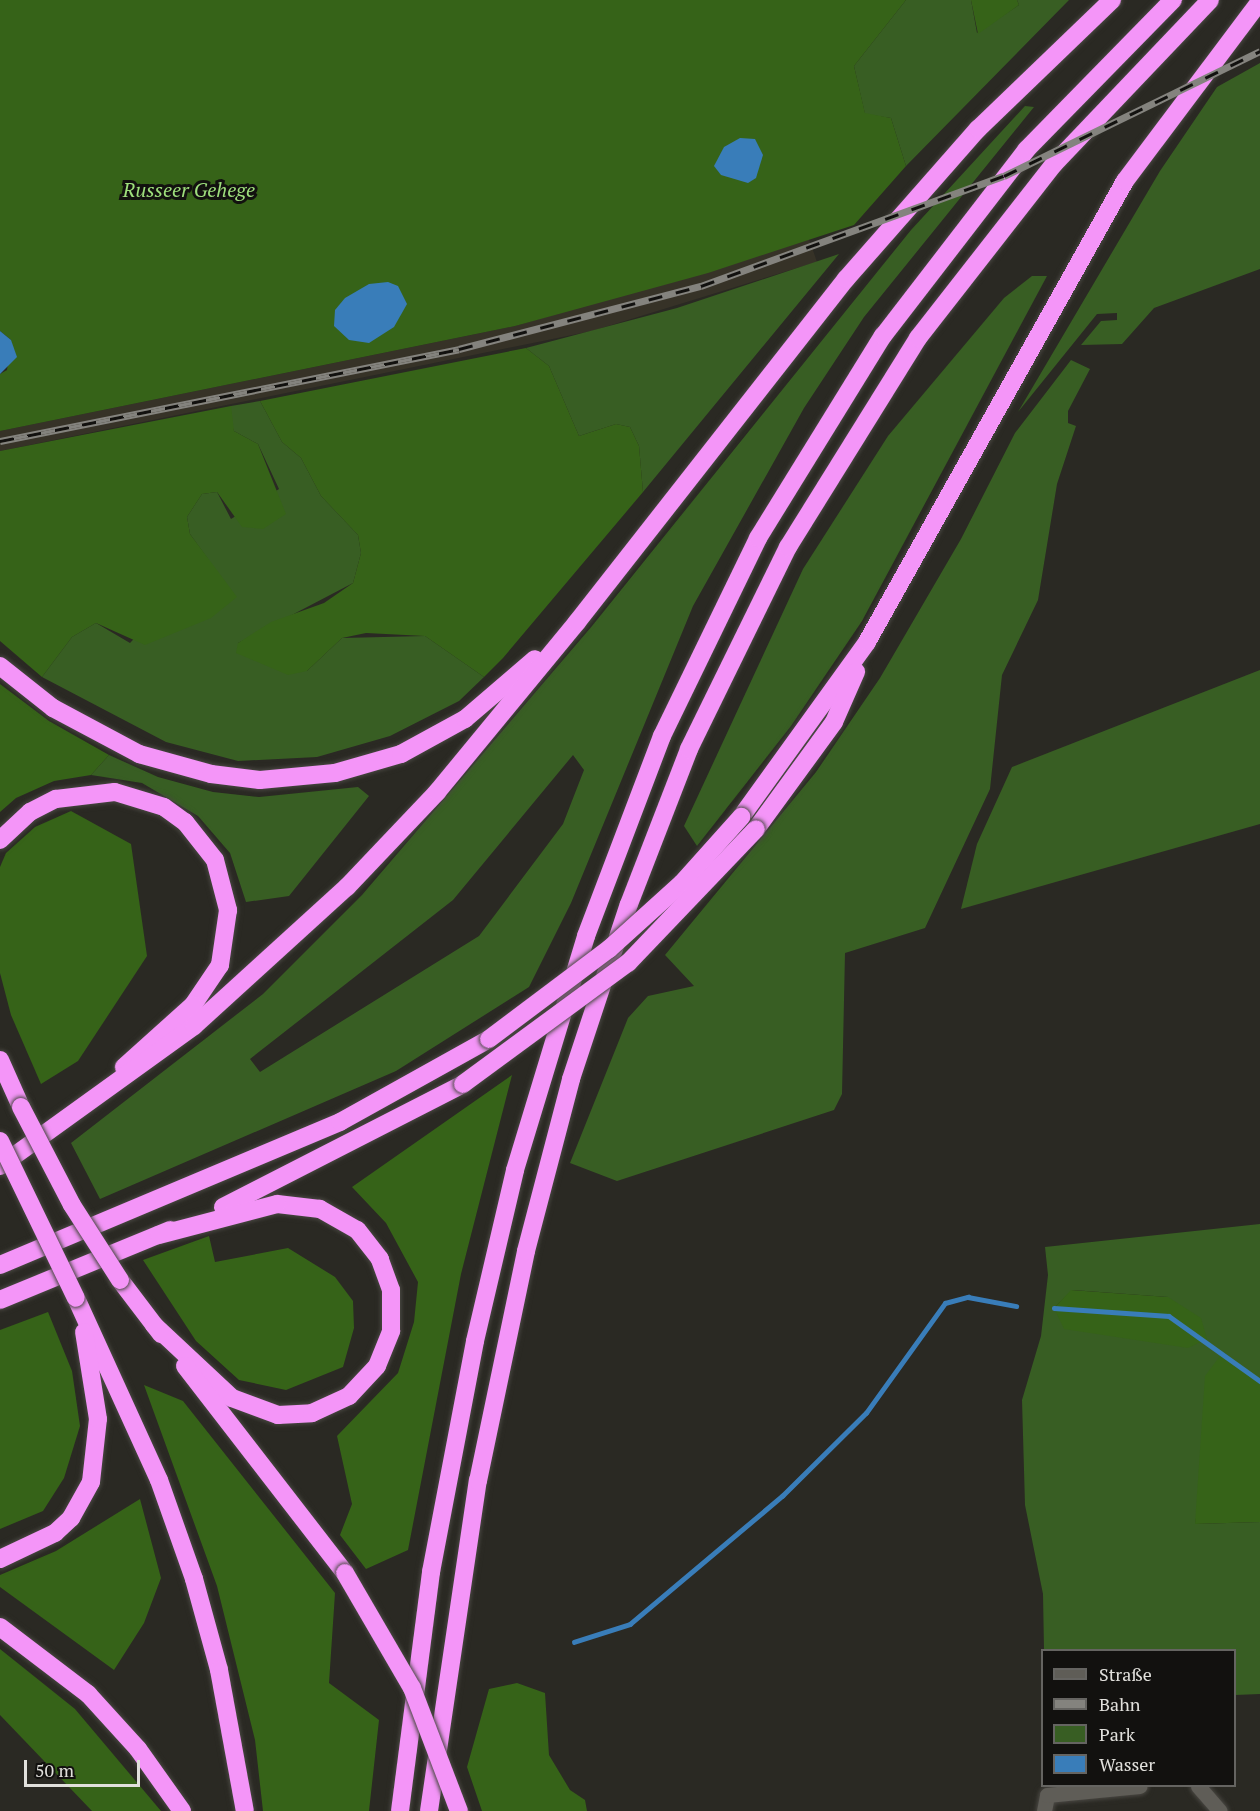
<!DOCTYPE html>
<meta charset="utf-8">
<style>
body{margin:0}
#map{position:relative;width:1260px;height:1811px;overflow:hidden;background:#2a2923;font-family:"PT Serif",serif}
div>[style]{position:absolute}
[style*='--x']{left:calc(var(--x)*1px);top:calc(var(--y)*1px);width:calc(var(--w)*1px);rotate:calc(var(--a)*1deg)}
.built>*{inset:0;background:#363227}
.green>*{inset:0;background:#385e23}
.forest>*{inset:0;background:#366318}
.water>*{inset:0;background:#397db9}
.stream>*{height:4.5px;margin:-2.25px;padding:0 2.25px;transform-origin:2.25px;border-radius:2.25px;background:#397db9}
.roads{filter:drop-shadow(0 0 2px #494742) drop-shadow(0 0 2px #494742)}
.street>*{height:15px;margin:-7.5px;padding:0 7.5px;transform-origin:7.5px;border-radius:7.5px;background:#5f5d57}
.highway>*{height:18px;margin:-9px;padding:0 9px;transform-origin:9px;border-radius:9px;background:#f495f8}
.rail>*{height:7px;margin-top:-3.5px;transform-origin:0;background:repeating-linear-gradient(90deg,#12110f 0 14px,#84837e 0 28px);box-sizing:border-box;border-block:2px solid #84837e}
.bridges{filter:drop-shadow(0 0 2px #494742) drop-shadow(0 0 2px #494742)}
.highway-bridge>*{height:18px;margin:-9px;padding:0 9px;transform-origin:9px;border-radius:9px;background:#f495f8}
span{translate:-50% -50%;white-space:nowrap;text-align:center;line-height:1.15;-webkit-text-stroke:6px #12110f;paint-order:stroke}
.park-label{font-size:20px;color:#9edf7c;font-style:italic}
.legend{position:absolute;left:1041px;top:1649px;width:195px;height:138px;box-sizing:border-box;background:#12110f;border:2px solid #656461;margin:0;padding:8px 10px;list-style:none;font-size:18px;color:#e1e0dc}
.legend li{display:flex;align-items:center;gap:12px;height:30px}
.legend b{width:30px;border:2px solid #656461}
.scale{position:absolute;left:24px;top:1760px;width:116px;height:27px;box-sizing:border-box;border:3px solid #e1e0dc;border-top:0;padding-left:8px;font-size:18px;line-height:21px;white-space:nowrap;color:#e1e0dc;-webkit-text-stroke:4px #12110f;paint-order:stroke}
</style>
<div id="map">
<div class="built">
<div style="clip-path:polygon(809px 239px,817px 262px,592px 331px,0 451px,0 431px,515px 326px)"></div>
</div>
<div class="green">
<div style="clip-path:polygon(906px 0,971px 0,977px 33px,1019px 5px,1017px 0,1069px 0,906px 166px,891px 118px,865px 114px,854px 66px)"></div>
<div style="clip-path:polygon(1260px 63px,1260px 269px,1154px 308px,1122px 344px,1081px 345px,1101px 321px,1117px 320px,1117px 313px,1097px 314px,1018px 412px,1160px 171px,1217px 87px)"></div>
<div style="clip-path:polygon(evenodd,1025px 106px,1034px 107px,864px 317px,804px 408px,693px 606px,571px 903px,529px 987px,396px 1071px,100px 1199px,71px 1143px,263px 994px,362px 895px,592px 626px,911px 230px,1025px 106px,573px 755px,584px 770px,563px 824px,479px 936px,260px 1072px,250px 1059px,453px 900px,573px 755px)"></div>
<div style="clip-path:polygon(839px 254px,643px 492px,639px 446px,630px 427px,616px 424px,579px 436px,549px 366px,526px 348px,677px 308px)"></div>
<div style="clip-path:polygon(1032px 276px,1047px 276px,862px 621px,791px 726px,697px 846px,684px 826px,803px 569px,888px 436px,1004px 298px)"></div>
<div style="clip-path:polygon(1071px 360px,1090px 369px,1068px 411px,1068px 423px,1076px 426px,1057px 484px,1038px 600px,1002px 675px,990px 789px,925px 928px,845px 953px,842px 1094px,834px 1110px,617px 1181px,570px 1163px,628px 1018px,648px 996px,694px 986px,665px 955px,816px 772px,880px 678px,961px 539px,1015px 433px)"></div>
<div style="clip-path:polygon(260px 401px,282px 442px,301px 458px,321px 496px,358px 535px,361px 553px,353px 583px,238px 643px,307px 671px,342px 638px,425px 636px,484px 677px,459px 701px,390px 736px,317px 757px,238px 761px,166px 742px,42px 677px,72px 637px,96px 623px,130px 643px,208px 559px,190px 534px,187px 517px,202px 494px,217px 492px,231px 519px,279px 489px,258px 444px,234px 431px,230px 419px,231px 406px)"></div>
<div style="clip-path:polygon(1260px 670px,1260px 824px,961px 909px,977px 844px,1012px 767px)"></div>
<div style="clip-path:polygon(109px 755px,158px 777px,213px 792px,259px 797px,358px 787px,369px 796px,289px 896px,246px 902px,230px 853px,198px 816px,142px 783px,91px 775px)"></div>
<div style="clip-path:polygon(evenodd,1260px 1224px,1260px 1381px,1223px 1352px,1195px 1524px,1260px 1522px,1260px 1694px,1235px 1695px,1234px 1650px,1044px 1650px,1043px 1594px,1025px 1505px,1022px 1400px,1041px 1336px,1048px 1275px,1045px 1247px,1260px 1224px,1072px 1290px,1168px 1297px,1054px 1308px,1072px 1290px)"></div>
</div>
<div class="forest">
<div style="clip-path:polygon(0 0,906px 0,854px 66px,865px 113px,891px 118px,906px 166px,854px 225px,708px 273px,515px 326px,0 431px,0 374px,7px 370px,11px 340px,0 331px)"></div>
<div style="clip-path:polygon(971px 0,1017px 0,1019px 5px,978px 34px)"></div>
<div style="clip-path:polygon(526px 348px,549px 366px,579px 436px,616px 424px,630px 427px,639px 446px,643px 492px,503px 658px,484px 677px,425px 636px,366px 633px,342px 638px,307px 671px,288px 675px,236px 653px,238px 643px,271px 622px,324px 603px,353px 583px,361px 553px,358px 535px,321px 496px,301px 458px,282px 442px,260px 401px)"></div>
<div style="clip-path:polygon(231px 406px,234px 431px,258px 444px,286px 514px,263px 529px,242px 527px,217px 492px,202px 494px,187px 517px,190px 534px,237px 597px,211px 618px,145px 645px,96px 623px,72px 637px,42px 677px,0 641px,0 451px)"></div>
<div style="clip-path:polygon(0 684px,49px 721px,109px 755px,91px 775px,54px 781px,16px 798px,0 812px)"></div>
<div style="clip-path:polygon(71px 811px,131px 844px,147px 956px,78px 1061px,41px 1084px,11px 1015px,0 973px,0 867px,6px 853px,35px 827px)"></div>
<div style="clip-path:polygon(512px 1075px,461px 1274px,408px 1550px,366px 1569px,340px 1535px,352px 1504px,337px 1436px,398px 1373px,414px 1322px,418px 1282px,386px 1223px,352px 1187px)"></div>
<div style="clip-path:polygon(209px 1236px,215px 1262px,288px 1248px,335px 1277px,353px 1301px,354px 1328px,343px 1367px,286px 1390px,239px 1380px,196px 1341px,143px 1260px)"></div>
<div style="clip-path:polygon(1071px 1290px,1168px 1297px,1201px 1318px,1207px 1339px,1188px 1348px,1064px 1329px,1054px 1308px)"></div>
<div style="clip-path:polygon(48px 1312px,72px 1371px,80px 1426px,64px 1478px,43px 1511px,0 1529px,0 1330px)"></div>
<div style="clip-path:polygon(1223px 1352px,1260px 1381px,1260px 1522px,1195px 1524px,1205px 1376px)"></div>
<div style="clip-path:polygon(144px 1385px,183px 1401px,335px 1593px,329px 1683px,379px 1720px,369px 1811px,263px 1811px,255px 1740px,217px 1586px)"></div>
<div style="clip-path:polygon(140px 1499px,161px 1578px,144px 1623px,114px 1670px,0 1587px,0 1575px,56px 1551px)"></div>
<div style="clip-path:polygon(0 1649px,75px 1709px,161px 1811px,92px 1811px,0 1715px)"></div>
<div style="clip-path:polygon(517px 1683px,545px 1693px,549px 1755px,570px 1790px,585px 1800px,587px 1811px,482px 1811px,467px 1767px,489px 1689px)"></div>
</div>
<div class="water">
<div style="clip-path:polygon(740px 138px,755px 139px,763px 155px,756px 178px,748px 183px,721px 175px,714px 166px,724px 147px)"></div>
<div style="clip-path:polygon(388px 282px,398px 286px,407px 304px,394px 327px,369px 343px,349px 340px,334px 326px,335px 310px,345px 298px,369px 284px)"></div>
<div style="clip-path:polygon(0 331px,11px 340px,17px 357px,0 374px)"></div>
</div>
<div class="stream">
<div style="--x:1054;--y:1308;--w:115;--a:4"></div>
<div style="--x:1169;--y:1316;--w:112;--a:35.5"></div>
<div style="--x:574;--y:1642;--w:59;--a:-17.8"></div>
<div style="--x:630;--y:1624;--w:199;--a:-40.1"></div>
<div style="--x:782;--y:1496;--w:118;--a:-44.7"></div>
<div style="--x:866;--y:1413;--w:135;--a:-54.3"></div>
<div style="--x:945;--y:1303;--w:24;--a:-15"></div>
<div style="--x:968;--y:1297;--w:49;--a:10.6"></div>
</div>
<div class="roads">
<div class="street">
<div style="--x:1198;--y:1786;--w:33;--a:49"></div>
<div style="--x:1044;--y:1811;--w:16;--a:-79"></div>
<div style="--x:1047;--y:1795;--w:93;--a:-5.5"></div>
</div>
<div class="highway">
<div style="--x:0;--y:666;--w:68;--a:38.4"></div>
<div style="--x:53;--y:708;--w:98;--a:28.1"></div>
<div style="--x:139;--y:754;--w:75;--a:15.5"></div>
<div style="--x:211;--y:774;--w:49;--a:7"></div>
<div style="--x:260;--y:780;--w:75;--a:-5.3"></div>
<div style="--x:335;--y:773;--w:69;--a:-16.1"></div>
<div style="--x:401;--y:754;--w:73;--a:-28.7"></div>
<div style="--x:465;--y:719;--w:92;--a:-40.6"></div>
<div style="--x:741;--y:817;--w:216;--a:-54.2"></div>
<div style="--x:867;--y:642;--w:528;--a:-60.77"></div>
<div style="--x:1125;--y:181;--w:225;--a:-53.1"></div>
<div style="--x:756;--y:829;--w:132;--a:-53.9"></div>
<div style="--x:834;--y:722;--w:55;--a:-66.3"></div>
<div style="--x:0;--y:840;--w:41;--a:-43"></div>
<div style="--x:30;--y:812;--w:29;--a:-27"></div>
<div style="--x:56;--y:799;--w:59;--a:-6.8"></div>
<div style="--x:115;--y:792;--w:51;--a:17"></div>
<div style="--x:164;--y:807;--w:26;--a:36"></div>
<div style="--x:185;--y:822;--w:48;--a:51.7"></div>
<div style="--x:215;--y:860;--w:52;--a:75.4"></div>
<div style="--x:228;--y:910;--w:56;--a:98.3"></div>
<div style="--x:220;--y:965;--w:48;--a:124"></div>
<div style="--x:193;--y:1005;--w:93;--a:138.1"></div>
<div style="--x:0;--y:1060;--w:51;--a:65.9"></div>
<div style="--x:0;--y:1166;--w:239;--a:-35.8"></div>
<div style="--x:194;--y:1026;--w:207;--a:-42.3"></div>
<div style="--x:347;--y:887;--w:131;--a:-46.5"></div>
<div style="--x:437;--y:792;--w:220;--a:-50.5"></div>
<div style="--x:577;--y:622;--w:436;--a:-51.9"></div>
<div style="--x:846;--y:279;--w:200;--a:-48.7"></div>
<div style="--x:978;--y:129;--w:186;--a:-43.9"></div>
<div style="--x:223;--y:1207;--w:270;--a:-27.1"></div>
<div style="--x:0;--y:1265;--w:369;--a:-22.8"></div>
<div style="--x:340;--y:1122;--w:171;--a:-29.1"></div>
<div style="--x:120;--y:1280;--w:68;--a:52.8"></div>
<div style="--x:76;--y:1298;--w:200;--a:65.5"></div>
<div style="--x:159;--y:1480;--w:105;--a:70.5"></div>
<div style="--x:194;--y:1579;--w:94;--a:74.6"></div>
<div style="--x:219;--y:1670;--w:143;--a:79.6"></div>
<div style="--x:0;--y:1300;--w:184;--a:-22.4"></div>
<div style="--x:154;--y:1325;--w:107;--a:43.1"></div>
<div style="--x:232;--y:1398;--w:49;--a:20.3"></div>
<div style="--x:278;--y:1415;--w:34;--a:-3"></div>
<div style="--x:312;--y:1413;--w:41;--a:-24.7"></div>
<div style="--x:349;--y:1396;--w:41;--a:-47"></div>
<div style="--x:377;--y:1366;--w:38;--a:-68"></div>
<div style="--x:391;--y:1331;--w:41;--a:-90"></div>
<div style="--x:391;--y:1290;--w:33;--a:-110"></div>
<div style="--x:380;--y:1259;--w:37;--a:-128"></div>
<div style="--x:357;--y:1230;--w:43;--a:-150.4"></div>
<div style="--x:320;--y:1209;--w:43;--a:-173.4"></div>
<div style="--x:277;--y:1204;--w:122;--a:165.3"></div>
<div style="--x:185;--y:1366;--w:262;--a:52.3"></div>
<div style="--x:0;--y:1559;--w:61;--a:-25.3"></div>
<div style="--x:55;--y:1533;--w:22;--a:-43"></div>
<div style="--x:71;--y:1518;--w:41;--a:-60.9"></div>
<div style="--x:91;--y:1482;--w:63;--a:-83.7"></div>
<div style="--x:98;--y:1419;--w:88;--a:-99.1"></div>
<div style="--x:0;--y:1627;--w:111;--a:37.3"></div>
<div style="--x:88;--y:1694;--w:74;--a:47.7"></div>
<div style="--x:138;--y:1749;--w:76;--a:54.6"></div>
<div style="--x:400;--y:1811;--w:241;--a:-82.6"></div>
<div style="--x:431;--y:1572;--w:235;--a:-79.2"></div>
<div style="--x:475;--y:1341;--w:176;--a:-76.8"></div>
<div style="--x:515;--y:1170;--w:245;--a:-73.1"></div>
<div style="--x:586;--y:936;--w:214;--a:-69.2"></div>
<div style="--x:662;--y:736;--w:220;--a:-64.1"></div>
<div style="--x:758;--y:538;--w:238;--a:-58.3"></div>
<div style="--x:883;--y:336;--w:235;--a:-52.4"></div>
<div style="--x:1026;--y:150;--w:210;--a:-45.6"></div>
<div style="--x:429;--y:1811;--w:334;--a:-81.6"></div>
<div style="--x:478;--y:1481;--w:235;--a:-78.2"></div>
<div style="--x:526;--y:1251;--w:178;--a:-75.3"></div>
<div style="--x:571;--y:1079;--w:184;--a:-71.7"></div>
<div style="--x:629;--y:904;--w:166;--a:-68.8"></div>
<div style="--x:689;--y:749;--w:225;--a:-63.9"></div>
<div style="--x:788;--y:547;--w:246;--a:-58.1"></div>
<div style="--x:918;--y:338;--w:221;--a:-52"></div>
<div style="--x:1054;--y:164;--w:226;--a:-46.4"></div>
</div>
</div>
<div class="rail">
<div style="--x:0;--y:441;--w:468;--a:-11.3"></div>
<div style="--x:459;--y:349;--w:250;--a:-14.6"></div>
<div style="--x:701;--y:286;--w:322;--a:-20"></div>
<div style="--x:1004;--y:176;--w:285;--a:-26"></div>
</div>
<div class="bridges">
<div class="highway-bridge">
<div style="--x:489;--y:1039;--w:150;--a:-36.9"></div>
<div style="--x:609;--y:949;--w:98;--a:-42.1"></div>
<div style="--x:682;--y:883;--w:89;--a:-48.2"></div>
<div style="--x:463;--y:1084;--w:205;--a:-36.3"></div>
<div style="--x:628;--y:963;--w:185;--a:-46.3"></div>
<div style="--x:21;--y:1107;--w:110;--a:62.5"></div>
<div style="--x:72;--y:1205;--w:89;--a:57.4"></div>
<div style="--x:0;--y:1141;--w:174;--a:64.2"></div>
<div style="--x:345;--y:1573;--w:133;--a:59.8"></div>
<div style="--x:412;--y:1688;--w:132;--a:69.1"></div>
</div>
</div>
<div class="park-label">
<span style="left:189px;top:189px">Russeer Gehege</span>
</div>
<ul class="legend">
<li><b style="height:8px;background:#5f5d57"></b>Straße</li>
<li><b style="height:8px;background:#84837e"></b>Bahn</li>
<li><b style="height:16px;background:#385e23"></b>Park</li>
<li><b style="height:16px;background:#397db9"></b>Wasser</li>
</ul>
<div class="scale">50 m</div>
</div>
